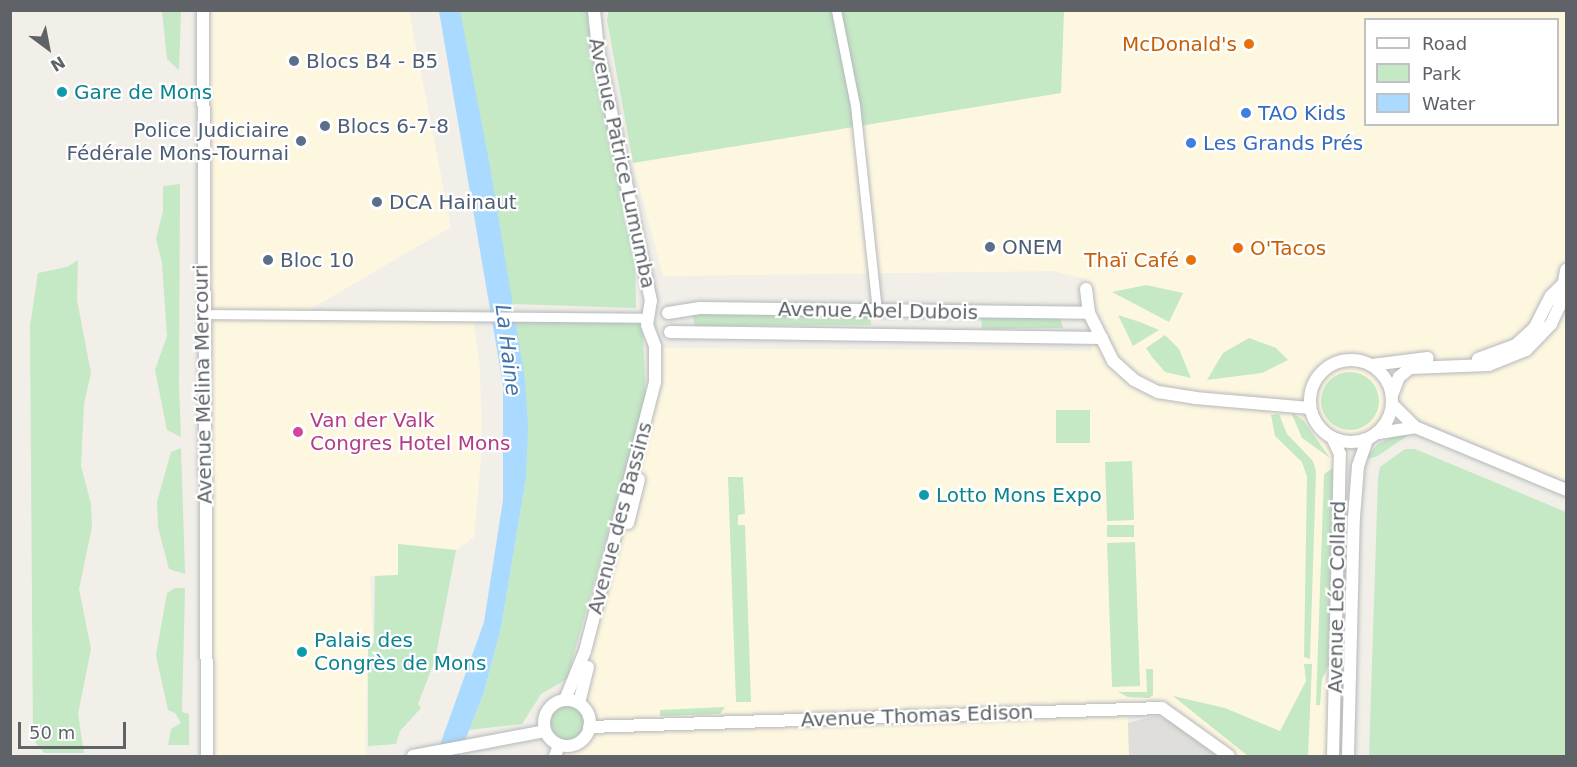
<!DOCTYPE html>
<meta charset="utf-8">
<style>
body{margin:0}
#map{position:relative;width:1577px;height:767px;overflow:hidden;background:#f1efe8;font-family:"DejaVu Sans",sans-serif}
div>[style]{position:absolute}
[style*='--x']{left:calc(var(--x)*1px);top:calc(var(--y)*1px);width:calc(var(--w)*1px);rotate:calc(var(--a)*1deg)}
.commercial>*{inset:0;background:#fef7e0}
.industrial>*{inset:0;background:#e0deda}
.green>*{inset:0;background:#c5e8c5;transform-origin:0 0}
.round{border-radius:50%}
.water>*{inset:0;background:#aadaff}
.roads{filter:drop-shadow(0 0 2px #b5b8bc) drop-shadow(0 0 2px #b5b8bc)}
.pedestrian>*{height:9px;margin:-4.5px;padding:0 4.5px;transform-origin:4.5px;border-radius:4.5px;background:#fff}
.minor>*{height:12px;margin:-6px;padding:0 6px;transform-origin:6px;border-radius:6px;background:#fff}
.minor>.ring{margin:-6px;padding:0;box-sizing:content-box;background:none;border:12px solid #fff;border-radius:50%}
.dots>*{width:16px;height:16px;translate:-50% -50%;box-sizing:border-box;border:3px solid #fff;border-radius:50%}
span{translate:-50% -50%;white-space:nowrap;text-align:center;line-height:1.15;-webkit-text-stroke:4.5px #fff;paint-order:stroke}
.food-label{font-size:20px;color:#c56008}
.right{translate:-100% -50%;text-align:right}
.left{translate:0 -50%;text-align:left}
.service-label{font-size:20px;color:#4e5e75}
.culture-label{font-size:20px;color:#0d838f}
.shop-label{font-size:20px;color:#366cbe}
.street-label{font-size:20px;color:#5f6368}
.hotel-label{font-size:20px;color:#b23c85}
.water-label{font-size:21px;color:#4174aa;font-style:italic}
.frame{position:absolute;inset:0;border:12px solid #5f6368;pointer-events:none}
.legend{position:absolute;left:1364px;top:18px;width:195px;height:108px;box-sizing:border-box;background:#fff;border:2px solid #bfc1c3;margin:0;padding:8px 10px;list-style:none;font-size:18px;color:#5f6368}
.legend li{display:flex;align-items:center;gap:12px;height:30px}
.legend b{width:30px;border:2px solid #bfc1c3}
.north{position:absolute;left:18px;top:18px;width:60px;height:60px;-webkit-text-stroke:4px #fff;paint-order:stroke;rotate:148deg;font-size:16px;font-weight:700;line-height:24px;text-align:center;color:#5f6368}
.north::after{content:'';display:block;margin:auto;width:21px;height:27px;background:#5f6368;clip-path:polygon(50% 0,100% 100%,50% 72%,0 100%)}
.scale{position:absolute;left:18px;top:722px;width:108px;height:27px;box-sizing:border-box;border:3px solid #5f6368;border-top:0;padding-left:8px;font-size:18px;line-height:21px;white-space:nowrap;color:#5f6368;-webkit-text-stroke:4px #fff;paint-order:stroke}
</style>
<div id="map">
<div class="commercial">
<div style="clip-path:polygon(203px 11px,409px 11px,451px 227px,302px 314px,473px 318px,480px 368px,482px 448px,474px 537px,456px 550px,398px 544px,398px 575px,370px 576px,373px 644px,368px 644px,365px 756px,207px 756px)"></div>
<div style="clip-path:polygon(evenodd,1036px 11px,1566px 11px,1566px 482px,1420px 420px,1403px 429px,1349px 443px,1341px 756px,1229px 756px,1162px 708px,1128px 708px,1129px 756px,555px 756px,581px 675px,659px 348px,1091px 351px,1095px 325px,1086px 279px,1053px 271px,663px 276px,633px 163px,1061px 93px,1063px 12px,1036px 11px,1366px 20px,1558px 20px,1558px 124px,1366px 124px,1366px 20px)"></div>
</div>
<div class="industrial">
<div style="clip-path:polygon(1155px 716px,1176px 723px,1218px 756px,1129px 756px,1128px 723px)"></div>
</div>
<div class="green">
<div style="clip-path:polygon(609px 10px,1064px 12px,1061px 93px,633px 163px,607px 20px)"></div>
<div style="clip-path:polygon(162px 11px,181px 11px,179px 70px,167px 59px)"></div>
<div style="clip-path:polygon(460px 11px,591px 11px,588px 24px,635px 256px,636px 308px,511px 304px)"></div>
<div style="clip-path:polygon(180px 184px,179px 386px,181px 437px,167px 430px,155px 370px,167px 336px,162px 263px,156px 239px,163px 211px,163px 186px)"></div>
<div style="clip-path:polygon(78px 260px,77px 300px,91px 373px,84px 404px,81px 466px,91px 504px,92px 527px,79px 589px,91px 649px,78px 714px,84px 753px,44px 753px,33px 739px,30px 326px,38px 273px,67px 267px)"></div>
<div style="clip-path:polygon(1146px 285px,1183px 293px,1169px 322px,1112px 292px)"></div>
<div style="clip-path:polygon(692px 313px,870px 315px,871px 325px,695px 326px)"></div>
<div style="clip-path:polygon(981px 315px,1060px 317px,1063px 328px,982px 329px)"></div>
<div style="clip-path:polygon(1118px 315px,1140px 322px,1159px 330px,1133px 346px)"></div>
<div style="clip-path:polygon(512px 318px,642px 318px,646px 397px,567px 679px,541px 694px,522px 724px,469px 730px,484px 692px,501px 628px,526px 478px,525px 379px)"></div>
<div style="clip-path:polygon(1165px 335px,1179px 349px,1191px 378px,1165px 372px,1152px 357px,1146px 348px)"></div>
<div style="clip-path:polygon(1249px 338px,1276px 348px,1288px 360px,1262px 373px,1207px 380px,1223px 353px)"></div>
<div class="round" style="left:1321px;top:372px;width:58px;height:58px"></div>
<div style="left:1056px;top:410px;width:34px;height:33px"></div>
<div style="clip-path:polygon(1291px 412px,1303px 420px,1330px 458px,1302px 438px)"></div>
<div style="clip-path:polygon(1279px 414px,1287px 434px,1313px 461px,1316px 472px,1310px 659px,1304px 657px,1307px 477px,1302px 462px,1275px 436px,1271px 415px)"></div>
<div style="clip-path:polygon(1396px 435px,1407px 436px,1376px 457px,1365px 459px,1378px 444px)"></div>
<div style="clip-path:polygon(181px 448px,185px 574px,169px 569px,158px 527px,157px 502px,171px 452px)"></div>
<div style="clip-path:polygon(1405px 449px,1415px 449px,1566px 512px,1566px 756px,1369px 756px,1378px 478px,1380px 467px)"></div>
<div style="left:1132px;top:461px;width:59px;height:27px;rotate:88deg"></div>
<div style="clip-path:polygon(1333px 468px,1330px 662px,1322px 679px,1320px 705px,1316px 705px,1324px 474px)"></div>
<div style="clip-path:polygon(728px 477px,743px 477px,745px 514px,738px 515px,738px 525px,745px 525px,751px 702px,736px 702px)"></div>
<div style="left:1134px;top:525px;width:12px;height:27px;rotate:90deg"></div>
<div style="left:1135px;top:542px;width:144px;height:28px;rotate:88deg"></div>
<div style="clip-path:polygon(398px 544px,456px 550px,435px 660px,418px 704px,421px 708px,400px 731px,396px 744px,368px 746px,368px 644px,374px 643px,375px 576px,398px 575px)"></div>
<div style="clip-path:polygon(175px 588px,185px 588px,182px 712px,189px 714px,189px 745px,168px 745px,171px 729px,181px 723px,175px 713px,168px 710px,156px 655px,167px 593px)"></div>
<div style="clip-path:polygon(1304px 664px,1312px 664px,1308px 756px,1248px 756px,1173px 696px,1225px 708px,1280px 731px,1306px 681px)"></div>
<div style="clip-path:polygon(1146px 669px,1153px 669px,1153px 695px,1149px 698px,1128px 697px,1118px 692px,1147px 692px)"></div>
<div class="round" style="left:549px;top:705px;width:38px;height:38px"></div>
<div style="clip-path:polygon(725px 707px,720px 714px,660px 716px,660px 710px)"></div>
</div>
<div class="water">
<div style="clip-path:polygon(460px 10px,490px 167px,525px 379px,528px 425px,526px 478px,501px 628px,484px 692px,459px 756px,436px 756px,484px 622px,503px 500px,503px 385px,439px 11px)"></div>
</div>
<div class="roads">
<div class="pedestrian">
<div style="--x:836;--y:10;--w:97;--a:78.7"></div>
<div style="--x:855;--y:105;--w:207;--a:83.9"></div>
<div style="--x:202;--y:314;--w:440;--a:0.5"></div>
</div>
<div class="minor">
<div style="--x:203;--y:10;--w:746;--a:89.69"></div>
<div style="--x:1086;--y:289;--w:24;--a:83"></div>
<div style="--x:1089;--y:313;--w:54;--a:63.4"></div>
<div style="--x:1113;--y:361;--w:28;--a:42"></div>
<div style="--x:1134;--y:380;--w:27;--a:27"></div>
<div style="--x:1158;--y:392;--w:37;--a:9"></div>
<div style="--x:1195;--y:398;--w:115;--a:5"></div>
<div style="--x:668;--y:313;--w:32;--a:-9"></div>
<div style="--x:700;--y:308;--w:389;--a:0.7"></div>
<div style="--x:670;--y:332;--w:432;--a:0.8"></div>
<div style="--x:1478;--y:359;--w:40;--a:-20.2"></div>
<div style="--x:1516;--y:345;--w:26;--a:-43"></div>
<div style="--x:1535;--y:327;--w:35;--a:-63"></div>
<div style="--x:1551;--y:296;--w:18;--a:-45"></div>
<div class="ring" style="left:1310px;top:360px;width:70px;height:70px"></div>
<div style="--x:1372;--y:365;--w:56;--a:-7.1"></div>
<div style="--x:1392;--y:395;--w:19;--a:-69"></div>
<div style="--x:1399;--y:377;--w:14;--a:-39"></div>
<div style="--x:1410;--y:368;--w:79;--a:-2.2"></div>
<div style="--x:1489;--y:365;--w:40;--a:-22"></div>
<div style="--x:1526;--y:350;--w:36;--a:-46"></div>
<div style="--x:1551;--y:324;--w:19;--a:-65"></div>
<div style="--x:1559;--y:307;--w:38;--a:-79"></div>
<div style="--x:1392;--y:404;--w:33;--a:45"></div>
<div style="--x:1379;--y:433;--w:36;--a:-9"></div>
<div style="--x:1415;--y:427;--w:164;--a:22.6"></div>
<div style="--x:628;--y:523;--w:45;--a:-76"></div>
<div class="ring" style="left:544px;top:700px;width:34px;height:34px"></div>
<div style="--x:565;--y:700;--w:53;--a:-67.8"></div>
<div style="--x:585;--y:651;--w:278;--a:-75.4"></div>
<div style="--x:655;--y:382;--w:36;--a:-90"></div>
<div style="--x:655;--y:346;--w:22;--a:-111"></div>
<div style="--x:647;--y:325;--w:24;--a:-81"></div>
<div style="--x:651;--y:301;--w:258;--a:-101.9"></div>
<div style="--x:598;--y:49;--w:39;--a:-96"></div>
<div style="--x:579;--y:703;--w:37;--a:-76"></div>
<div style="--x:589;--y:727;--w:573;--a:-1.9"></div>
<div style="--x:1162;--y:708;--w:82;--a:35.6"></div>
<div style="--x:413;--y:756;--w:134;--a:-10.7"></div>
<div style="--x:555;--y:756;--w:12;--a:-70"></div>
<div style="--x:1333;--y:756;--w:302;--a:-88.7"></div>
<div style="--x:1340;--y:454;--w:17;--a:-115"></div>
<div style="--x:1348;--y:756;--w:239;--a:-88.6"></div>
<div style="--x:1354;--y:517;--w:51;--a:-85.5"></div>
<div style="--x:1358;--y:466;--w:28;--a:-71"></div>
</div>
</div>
<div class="dots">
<div style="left:1249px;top:44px;background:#e8710a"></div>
<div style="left:294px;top:61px;background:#5c6f8a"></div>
<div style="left:62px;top:92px;background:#0f9aa8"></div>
<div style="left:1246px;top:113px;background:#3f7fe0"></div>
<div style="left:325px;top:126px;background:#5c6f8a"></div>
<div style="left:301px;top:141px;background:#5c6f8a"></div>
<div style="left:1191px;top:143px;background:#3f7fe0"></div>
<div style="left:377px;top:202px;background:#5c6f8a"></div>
<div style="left:990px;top:247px;background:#5c6f8a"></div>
<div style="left:1238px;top:248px;background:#e8710a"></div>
<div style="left:268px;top:260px;background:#5c6f8a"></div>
<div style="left:1191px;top:260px;background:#e8710a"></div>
<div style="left:298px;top:432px;background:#d1479c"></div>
<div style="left:924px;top:495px;background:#0f9aa8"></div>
<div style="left:302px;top:652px;background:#0f9aa8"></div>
</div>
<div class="food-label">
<span class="right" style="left:1237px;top:44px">McDonald's</span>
<span class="left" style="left:1250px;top:248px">O'Tacos</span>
<span class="right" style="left:1179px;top:260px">Thaï Café</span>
</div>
<div class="service-label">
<span class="left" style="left:306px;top:61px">Blocs B4 - B5</span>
<span class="left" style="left:337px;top:126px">Blocs 6-7-8</span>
<span class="right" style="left:289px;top:142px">Police Judiciaire<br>Fédérale Mons-Tournai</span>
<span class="left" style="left:389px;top:202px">DCA Hainaut</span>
<span class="left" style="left:1002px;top:247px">ONEM</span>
<span class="left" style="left:280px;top:260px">Bloc 10</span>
</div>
<div class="culture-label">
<span class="left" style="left:74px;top:92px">Gare de Mons</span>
<span class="left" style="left:936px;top:495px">Lotto Mons Expo</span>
<span class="left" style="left:314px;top:652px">Palais des<br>Congrès de Mons</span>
</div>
<div class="shop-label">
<span class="left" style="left:1258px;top:113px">TAO Kids</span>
<span class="left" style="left:1203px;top:143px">Les Grands Prés</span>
</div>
<div class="street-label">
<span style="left:622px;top:163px;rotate:78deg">Avenue Patrice Lumumba</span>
<span style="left:878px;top:311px;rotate:1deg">Avenue Abel Dubois</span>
<span style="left:203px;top:384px;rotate:-91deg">Avenue Mélina Mercouri</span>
<span style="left:620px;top:518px;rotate:-75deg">Avenue des Bassins</span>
<span style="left:1337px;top:597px;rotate:-89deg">Avenue Léo Collard</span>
<span style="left:917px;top:716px;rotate:-2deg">Avenue Thomas Edison</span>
</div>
<div class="hotel-label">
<span class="left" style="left:310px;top:432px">Van der Valk<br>Congres Hotel Mons</span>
</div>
<div class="water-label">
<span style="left:508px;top:350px;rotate:83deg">La Haine</span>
</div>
<div class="frame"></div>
<ul class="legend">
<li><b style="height:8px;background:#fff"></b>Road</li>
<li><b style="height:16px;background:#c5e8c5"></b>Park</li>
<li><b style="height:16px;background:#aadaff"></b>Water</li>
</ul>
<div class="north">N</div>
<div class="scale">50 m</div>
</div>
